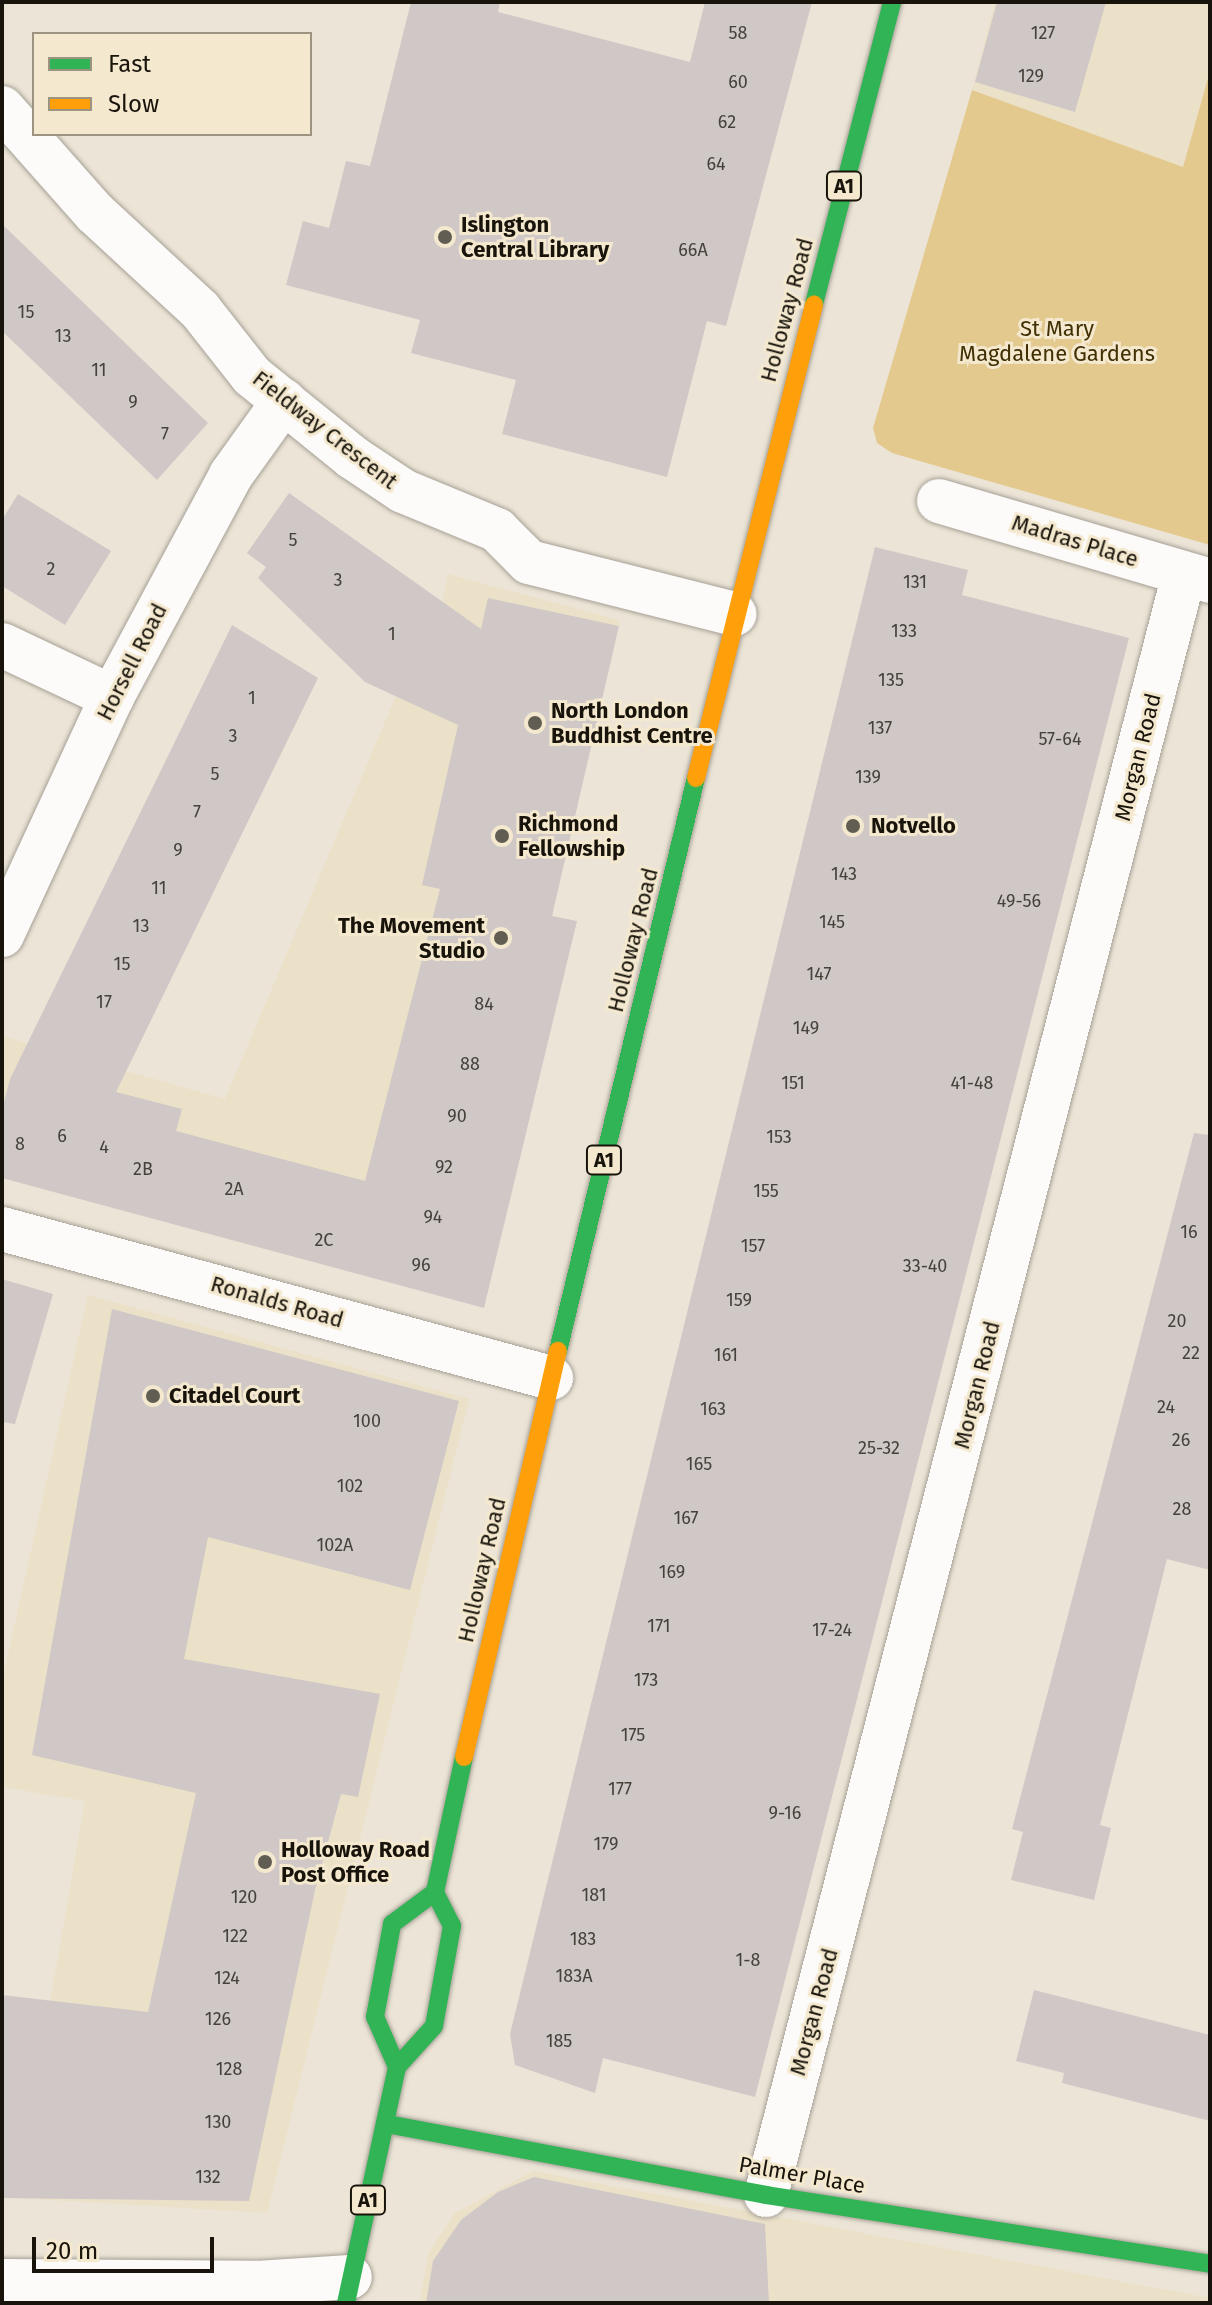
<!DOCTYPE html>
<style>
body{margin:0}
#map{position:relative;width:1212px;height:2305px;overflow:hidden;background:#ece5d7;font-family:"Fira Sans",sans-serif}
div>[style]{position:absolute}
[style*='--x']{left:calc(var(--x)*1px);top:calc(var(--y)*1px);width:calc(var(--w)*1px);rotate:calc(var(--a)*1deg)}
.built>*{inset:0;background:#ebe0c8}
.green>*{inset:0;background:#e3c98e}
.building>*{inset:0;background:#cfc8c6}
.roads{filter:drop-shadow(0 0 2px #a6a096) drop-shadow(0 0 2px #a6a096)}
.street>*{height:44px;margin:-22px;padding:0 22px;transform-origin:22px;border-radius:22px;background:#fcfbf9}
.fast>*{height:18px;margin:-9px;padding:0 9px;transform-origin:9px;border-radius:9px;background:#30b455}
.slow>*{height:18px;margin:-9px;padding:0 9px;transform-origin:9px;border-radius:9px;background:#ff9f0a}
.dots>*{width:22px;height:22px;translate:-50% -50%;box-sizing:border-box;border:4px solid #f4e8cf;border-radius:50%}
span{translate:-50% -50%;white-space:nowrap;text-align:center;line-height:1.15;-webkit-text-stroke:6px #f4e8cf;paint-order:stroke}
.number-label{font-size:18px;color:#46413a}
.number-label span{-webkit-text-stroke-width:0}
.shield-label span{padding:2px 6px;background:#f4e8cf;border:2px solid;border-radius:6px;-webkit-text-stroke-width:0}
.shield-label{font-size:20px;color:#18140b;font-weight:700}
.poi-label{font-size:22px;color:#18140b;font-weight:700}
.left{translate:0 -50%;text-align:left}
.right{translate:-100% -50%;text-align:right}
.street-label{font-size:22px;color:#18140b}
.park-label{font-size:22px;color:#413003}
.frame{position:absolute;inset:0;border:4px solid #18140b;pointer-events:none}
.legend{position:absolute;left:32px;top:32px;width:280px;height:104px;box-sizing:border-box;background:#f4e8cf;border:2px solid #9c9381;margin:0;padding:10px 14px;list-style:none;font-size:24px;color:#18140b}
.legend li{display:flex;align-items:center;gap:16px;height:40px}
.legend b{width:40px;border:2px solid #9c9381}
.scale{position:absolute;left:32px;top:2237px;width:182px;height:36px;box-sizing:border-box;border:4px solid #18140b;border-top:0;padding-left:10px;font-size:24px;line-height:28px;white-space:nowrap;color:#18140b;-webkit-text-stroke:6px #f4e8cf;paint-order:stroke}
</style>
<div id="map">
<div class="built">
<div style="clip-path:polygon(995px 2px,1210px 2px,1210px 71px,1183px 167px,972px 90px)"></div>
<div style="clip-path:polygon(448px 574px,619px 620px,444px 1297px,2px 1178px,2px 1036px,225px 1099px,396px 696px,442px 602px)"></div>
<div style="clip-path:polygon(88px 1295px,469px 1399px,267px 2213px,16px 2198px,85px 1801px,2px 1787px,2px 1681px)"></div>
<div style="clip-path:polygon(533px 2171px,1210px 2298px,1210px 2303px,420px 2303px,428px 2254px,455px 2213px)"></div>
</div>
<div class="green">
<div style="clip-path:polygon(1210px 71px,1210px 545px,892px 453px,877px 443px,873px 428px,972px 90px,1183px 167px)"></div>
</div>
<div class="building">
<div style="clip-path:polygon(411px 2px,500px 2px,498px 12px,690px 62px,705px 2px,812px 2px,726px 326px,707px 321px,667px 477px,502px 434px,516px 380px,411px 353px,420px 320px,286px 285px,303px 221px,329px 228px,346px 161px,370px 166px)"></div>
<div style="clip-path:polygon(997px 2px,1106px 2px,1075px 112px,975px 82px)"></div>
<div style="clip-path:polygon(2px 224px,208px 423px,157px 480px,2px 331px)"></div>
<div style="clip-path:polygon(289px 493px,481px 629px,488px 598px,619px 626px,552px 916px,577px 921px,484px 1308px,2px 1178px,2px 1110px,10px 1079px,232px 625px,318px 678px,116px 1092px,182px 1109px,176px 1131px,365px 1181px,440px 889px,422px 885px,458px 725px,365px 682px,258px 578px,266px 567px,247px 553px)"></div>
<div style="clip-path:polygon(18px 494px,111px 551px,65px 625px,2px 586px,2px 520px)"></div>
<div style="clip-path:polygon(875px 547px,968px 570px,962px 595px,1129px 638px,755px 2097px,603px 2058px,595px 2093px,515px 2065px,510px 2034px)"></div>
<div style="clip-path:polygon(1194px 1133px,1210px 1135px,1210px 1570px,1167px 1559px,1100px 1825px,1111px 1828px,1094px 1900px,1011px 1880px,1023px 1832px,1012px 1829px)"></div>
<div style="clip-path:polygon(2px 1279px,53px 1294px,15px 1424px,2px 1422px)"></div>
<div style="clip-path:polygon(112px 1309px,459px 1401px,410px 1590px,208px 1537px,184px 1659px,380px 1694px,358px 1797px,341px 1794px,315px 1890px,249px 2201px,2px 2198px,2px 1995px,148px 2012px,196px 1793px,32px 1755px)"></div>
<div style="clip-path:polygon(1034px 1990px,1210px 2035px,1210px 2121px,1062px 2083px,1064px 2073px,1016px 2061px)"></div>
<div style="clip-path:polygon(534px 2177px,765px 2224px,769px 2303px,426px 2303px,433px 2261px,461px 2220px,498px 2192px)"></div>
</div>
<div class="roads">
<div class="street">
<div style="--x:2;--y:108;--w:140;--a:48.5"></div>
<div style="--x:95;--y:213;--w:143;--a:42.7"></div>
<div style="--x:200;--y:310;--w:84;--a:51.8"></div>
<div style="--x:252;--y:376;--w:129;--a:39"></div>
<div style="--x:352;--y:457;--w:61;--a:33.7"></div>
<div style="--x:403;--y:491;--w:102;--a:22.5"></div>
<div style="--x:497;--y:530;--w:45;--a:45"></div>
<div style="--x:529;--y:562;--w:212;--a:14.2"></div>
<div style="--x:939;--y:501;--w:283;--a:16.4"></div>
<div style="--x:2;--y:645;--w:122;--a:25.3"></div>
<div style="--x:2;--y:935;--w:262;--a:-65.2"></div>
<div style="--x:112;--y:697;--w:252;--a:-61.8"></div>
<div style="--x:231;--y:475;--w:91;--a:-54.4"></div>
<div style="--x:2;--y:1229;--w:569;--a:15.18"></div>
<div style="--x:766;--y:2195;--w:1674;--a:-75.54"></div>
<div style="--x:2;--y:2281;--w:255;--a:0.4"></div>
<div style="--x:257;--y:2283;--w:93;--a:-3.7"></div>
</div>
<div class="fast">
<div style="--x:814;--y:304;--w:312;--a:-75.5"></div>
<div style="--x:558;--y:1351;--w:589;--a:-76.46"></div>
<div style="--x:397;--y:2067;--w:55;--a:-113.7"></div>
<div style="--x:375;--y:2017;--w:95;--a:-79.6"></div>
<div style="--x:392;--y:1924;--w:54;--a:-36.7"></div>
<div style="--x:387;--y:2124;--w:386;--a:10.6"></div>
<div style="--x:766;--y:2195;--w:449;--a:8.8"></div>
<div style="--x:346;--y:2303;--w:241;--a:-77.8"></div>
<div style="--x:397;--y:2067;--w:55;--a:-47.9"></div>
<div style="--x:434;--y:2026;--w:102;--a:-79.8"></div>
<div style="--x:452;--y:1926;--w:38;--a:-117"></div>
<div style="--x:435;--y:1892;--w:138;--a:-77.9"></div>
</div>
<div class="slow">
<div style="--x:696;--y:778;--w:488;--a:-76"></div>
<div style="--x:464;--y:1757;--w:417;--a:-77"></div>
</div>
</div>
<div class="dots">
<div style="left:445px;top:237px;background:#625d52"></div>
<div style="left:535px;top:723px;background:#625d52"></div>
<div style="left:853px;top:826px;background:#625d52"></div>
<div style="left:502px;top:836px;background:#625d52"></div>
<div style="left:501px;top:938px;background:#625d52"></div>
<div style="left:153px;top:1396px;background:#625d52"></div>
<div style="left:265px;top:1862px;background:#625d52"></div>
</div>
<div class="number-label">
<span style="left:738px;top:33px">58</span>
<span style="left:1043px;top:33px">127</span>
<span style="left:1031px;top:76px">129</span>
<span style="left:738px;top:82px">60</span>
<span style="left:727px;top:122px">62</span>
<span style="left:716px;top:164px">64</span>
<span style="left:693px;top:250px">66A</span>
<span style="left:26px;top:312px">15</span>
<span style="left:63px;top:336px">13</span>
<span style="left:99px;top:370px">11</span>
<span style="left:133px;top:402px">9</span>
<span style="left:165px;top:434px">7</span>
<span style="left:293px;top:540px">5</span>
<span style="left:51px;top:569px">2</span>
<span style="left:338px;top:580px">3</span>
<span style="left:915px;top:582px">131</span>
<span style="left:904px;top:631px">133</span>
<span style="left:392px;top:634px">1</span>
<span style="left:891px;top:680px">135</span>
<span style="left:252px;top:698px">1</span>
<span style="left:880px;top:728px">137</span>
<span style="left:233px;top:736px">3</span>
<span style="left:1060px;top:739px">57-64</span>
<span style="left:215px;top:774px">5</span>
<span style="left:868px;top:777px">139</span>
<span style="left:197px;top:812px">7</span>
<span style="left:178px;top:850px">9</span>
<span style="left:844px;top:874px">143</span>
<span style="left:159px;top:888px">11</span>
<span style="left:1019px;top:901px">49-56</span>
<span style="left:832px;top:922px">145</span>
<span style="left:141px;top:926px">13</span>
<span style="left:122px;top:964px">15</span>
<span style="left:819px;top:974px">147</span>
<span style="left:104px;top:1002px">17</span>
<span style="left:484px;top:1004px">84</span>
<span style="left:806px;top:1028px">149</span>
<span style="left:470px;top:1064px">88</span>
<span style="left:793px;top:1083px">151</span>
<span style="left:972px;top:1083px">41-48</span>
<span style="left:457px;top:1116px">90</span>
<span style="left:62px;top:1136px">6</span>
<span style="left:779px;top:1137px">153</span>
<span style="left:20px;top:1144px">8</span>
<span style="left:104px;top:1147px">4</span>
<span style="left:444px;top:1167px">92</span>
<span style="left:143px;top:1169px">2B</span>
<span style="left:234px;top:1189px">2A</span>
<span style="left:766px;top:1191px">155</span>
<span style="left:433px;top:1217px">94</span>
<span style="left:1189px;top:1232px">16</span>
<span style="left:324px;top:1240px">2C</span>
<span style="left:753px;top:1246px">157</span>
<span style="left:421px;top:1265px">96</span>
<span style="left:925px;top:1266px">33-40</span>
<span style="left:739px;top:1300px">159</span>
<span style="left:1177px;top:1321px">20</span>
<span style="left:1191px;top:1353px">22</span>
<span style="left:726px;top:1355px">161</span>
<span style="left:1166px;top:1407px">24</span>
<span style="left:713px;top:1409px">163</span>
<span style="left:367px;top:1421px">100</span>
<span style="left:1181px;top:1440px">26</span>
<span style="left:879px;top:1448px">25-32</span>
<span style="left:699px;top:1464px">165</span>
<span style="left:350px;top:1486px">102</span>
<span style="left:1182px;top:1509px">28</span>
<span style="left:686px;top:1518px">167</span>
<span style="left:335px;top:1545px">102A</span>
<span style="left:672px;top:1572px">169</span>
<span style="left:659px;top:1626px">171</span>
<span style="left:832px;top:1630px">17-24</span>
<span style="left:646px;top:1680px">173</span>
<span style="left:633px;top:1735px">175</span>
<span style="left:620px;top:1789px">177</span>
<span style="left:785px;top:1813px">9-16</span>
<span style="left:606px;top:1844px">179</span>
<span style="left:594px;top:1895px">181</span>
<span style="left:244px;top:1897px">120</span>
<span style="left:235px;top:1936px">122</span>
<span style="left:583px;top:1939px">183</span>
<span style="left:748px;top:1960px">1-8</span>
<span style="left:574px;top:1976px">183A</span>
<span style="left:227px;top:1978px">124</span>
<span style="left:218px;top:2019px">126</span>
<span style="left:559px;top:2041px">185</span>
<span style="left:229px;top:2069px">128</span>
<span style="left:218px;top:2122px">130</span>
<span style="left:208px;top:2177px">132</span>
</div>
<div class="shield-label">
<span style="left:844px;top:186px">A1</span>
<span style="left:604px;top:1160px">A1</span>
<span style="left:368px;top:2200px">A1</span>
</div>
<div class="poi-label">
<span class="left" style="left:461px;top:237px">Islington<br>Central Library</span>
<span class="left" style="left:551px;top:723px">North London<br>Buddhist Centre</span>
<span class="left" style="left:518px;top:836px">Richmond<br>Fellowship</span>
<span class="left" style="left:871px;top:826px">Notvello</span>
<span class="right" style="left:485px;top:938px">The Movement<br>Studio</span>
<span class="left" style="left:169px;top:1396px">Citadel Court</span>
<span class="left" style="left:281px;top:1862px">Holloway Road<br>Post Office</span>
</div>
<div class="street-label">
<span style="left:787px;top:310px;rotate:-75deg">Holloway Road</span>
<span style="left:325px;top:430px;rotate:38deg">Fieldway Crescent</span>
<span style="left:1075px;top:541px;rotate:17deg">Madras Place</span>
<span style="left:132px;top:662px;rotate:-63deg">Horsell Road</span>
<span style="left:1138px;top:757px;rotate:-76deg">Morgan Road</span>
<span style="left:633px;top:940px;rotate:-76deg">Holloway Road</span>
<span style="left:277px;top:1302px;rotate:16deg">Ronalds Road</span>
<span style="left:977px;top:1385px;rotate:-76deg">Morgan Road</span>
<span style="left:482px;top:1570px;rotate:-77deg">Holloway Road</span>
<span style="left:814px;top:2012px;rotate:-75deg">Morgan Road</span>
<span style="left:802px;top:2175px;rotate:10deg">Palmer Place</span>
</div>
<div class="park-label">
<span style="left:1057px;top:341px">St Mary<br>Magdalene Gardens</span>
</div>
<div class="frame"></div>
<ul class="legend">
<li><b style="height:10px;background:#30b455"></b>Fast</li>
<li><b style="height:10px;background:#ff9f0a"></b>Slow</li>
</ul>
<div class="scale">20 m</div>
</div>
